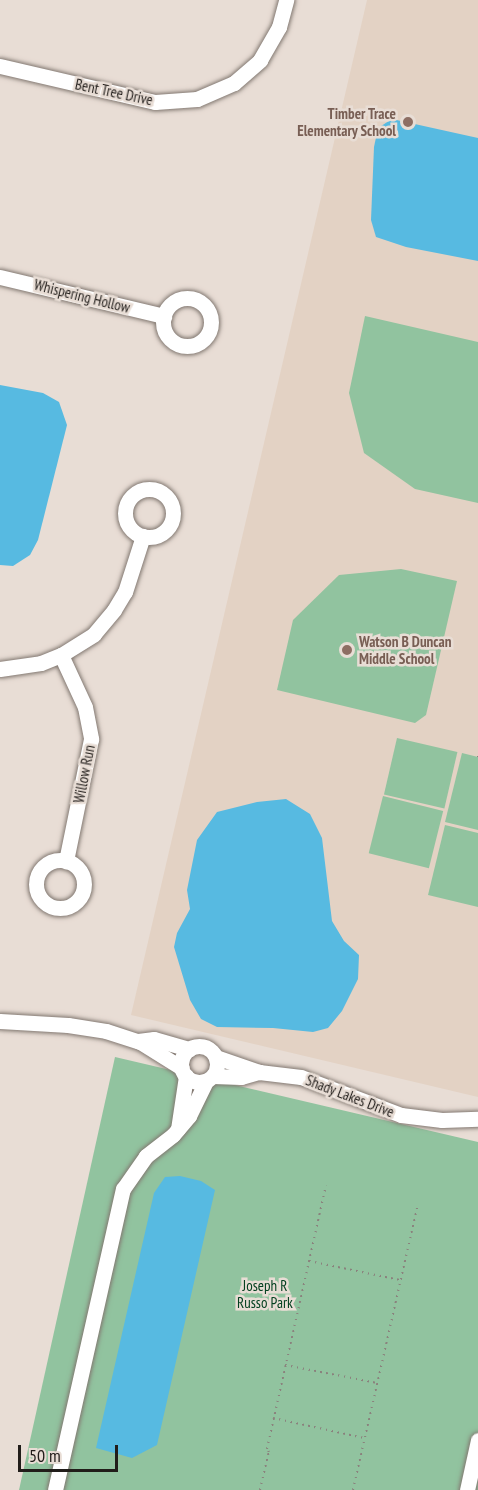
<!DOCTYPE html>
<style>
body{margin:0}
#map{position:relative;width:478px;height:1490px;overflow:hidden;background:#e8ddd5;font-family:"PT Sans Narrow",sans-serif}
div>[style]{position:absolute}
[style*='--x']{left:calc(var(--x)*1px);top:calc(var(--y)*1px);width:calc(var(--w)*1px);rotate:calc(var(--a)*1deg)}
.built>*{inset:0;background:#e3d2c4}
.green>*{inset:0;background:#91c39f;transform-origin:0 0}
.water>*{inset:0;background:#57bae1}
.path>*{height:2px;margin-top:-1px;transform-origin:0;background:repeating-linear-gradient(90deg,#8a827d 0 1.5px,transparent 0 6px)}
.roads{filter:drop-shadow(0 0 2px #827871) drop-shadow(0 0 2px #827871)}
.minor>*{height:15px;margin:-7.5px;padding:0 7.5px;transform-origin:7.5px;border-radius:7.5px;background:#fff}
.minor>.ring{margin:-7.5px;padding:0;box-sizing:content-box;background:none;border:15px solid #fff;border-radius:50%}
.dots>*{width:16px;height:16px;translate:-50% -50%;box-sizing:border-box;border:3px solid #e8ddd5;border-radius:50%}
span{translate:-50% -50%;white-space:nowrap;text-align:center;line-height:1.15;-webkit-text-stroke:5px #e8ddd5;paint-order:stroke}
.street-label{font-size:15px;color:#211d1a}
.education-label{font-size:15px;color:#785e54;font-weight:700}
.right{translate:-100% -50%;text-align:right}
.left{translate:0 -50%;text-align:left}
.park-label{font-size:15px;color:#034120}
.scale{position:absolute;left:18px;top:1445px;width:100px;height:27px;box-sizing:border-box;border:3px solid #211d1a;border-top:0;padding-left:8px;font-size:18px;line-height:21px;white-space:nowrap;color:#211d1a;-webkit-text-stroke:4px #e8ddd5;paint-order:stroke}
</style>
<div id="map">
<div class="built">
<div style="clip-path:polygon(367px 0,478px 0,478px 1097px,131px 1015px)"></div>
</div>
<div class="green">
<div style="clip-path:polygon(365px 316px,478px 342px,478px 503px,415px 489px,364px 453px,349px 393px)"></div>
<div style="clip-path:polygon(401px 569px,457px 581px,426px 715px,415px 723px,277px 690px,293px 620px,339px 575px)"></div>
<div style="left:397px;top:738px;width:62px;height:58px;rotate:13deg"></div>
<div style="clip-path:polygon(462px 753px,478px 757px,478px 830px,445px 822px)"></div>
<div style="left:383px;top:796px;width:62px;height:59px;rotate:14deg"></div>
<div style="clip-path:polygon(445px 825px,478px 833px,478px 907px,428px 895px)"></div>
<div style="clip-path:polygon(115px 1057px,478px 1142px,478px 1490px,19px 1490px)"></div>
</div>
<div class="water">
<div style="clip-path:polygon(392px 119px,478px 138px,478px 261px,406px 247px,376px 237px,371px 220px,374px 147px,378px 128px)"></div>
<div style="clip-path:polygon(0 385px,43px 393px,59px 402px,67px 425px,38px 540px,30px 555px,13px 566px,0 565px)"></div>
<div style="clip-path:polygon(286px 799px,310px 814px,322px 838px,332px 921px,344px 941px,359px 955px,358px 979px,342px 1011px,328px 1028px,313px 1032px,273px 1028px,217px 1027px,201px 1019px,190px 1000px,174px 947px,177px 933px,190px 909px,187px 890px,197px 840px,217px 812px,257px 802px)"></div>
<div style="clip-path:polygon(180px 1176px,201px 1181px,215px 1190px,157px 1445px,132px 1458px,96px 1448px,154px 1193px,165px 1177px)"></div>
</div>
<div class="path">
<div style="--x:478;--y:757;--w:1;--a:-90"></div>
<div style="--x:309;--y:1261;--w:93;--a:11.8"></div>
<div style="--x:285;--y:1365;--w:94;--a:11.1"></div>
<div style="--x:273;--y:1418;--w:93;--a:12.4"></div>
<div style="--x:260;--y:1490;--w:39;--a:-77"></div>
<div style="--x:269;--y:1452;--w:4;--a:-124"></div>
<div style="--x:267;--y:1449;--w:270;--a:-77.4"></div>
<div style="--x:353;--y:1490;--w:293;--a:-77.2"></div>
</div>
<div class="roads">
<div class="minor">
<div style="--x:0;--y:66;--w:159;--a:13.1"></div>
<div style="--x:155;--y:102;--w:42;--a:-4.1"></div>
<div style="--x:197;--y:99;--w:40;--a:-23.4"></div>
<div style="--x:234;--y:83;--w:35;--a:-41"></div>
<div style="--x:260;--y:60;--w:38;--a:-60"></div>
<div style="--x:279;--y:27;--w:28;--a:-75"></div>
<div style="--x:0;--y:277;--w:169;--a:13.4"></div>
<div class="ring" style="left:163px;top:298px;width:33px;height:33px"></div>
<div class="ring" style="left:125px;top:489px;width:33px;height:33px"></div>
<div style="--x:61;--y:655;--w:57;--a:65.2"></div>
<div style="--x:85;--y:707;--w:33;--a:79"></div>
<div style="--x:91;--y:739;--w:125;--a:101.6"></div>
<div style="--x:0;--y:669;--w:41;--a:-8.3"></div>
<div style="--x:41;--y:663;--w:22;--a:-22"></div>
<div style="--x:61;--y:655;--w:39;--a:-32"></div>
<div style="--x:94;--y:634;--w:31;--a:-50"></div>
<div style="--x:114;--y:610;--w:21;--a:-59"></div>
<div style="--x:125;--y:592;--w:59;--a:-72.2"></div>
<div class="ring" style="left:36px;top:860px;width:33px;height:33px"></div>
<div style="--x:0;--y:1021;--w:68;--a:3.4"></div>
<div style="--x:68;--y:1025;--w:38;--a:9"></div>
<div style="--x:106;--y:1031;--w:36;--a:18"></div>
<div style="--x:140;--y:1042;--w:49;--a:31.8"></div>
<div style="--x:138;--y:1041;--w:16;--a:-7"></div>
<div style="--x:154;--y:1039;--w:37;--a:16"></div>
<div class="ring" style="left:181px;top:1046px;width:21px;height:21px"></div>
<div style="--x:216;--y:1057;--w:46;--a:19.2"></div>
<div style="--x:259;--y:1072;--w:42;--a:6.8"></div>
<div style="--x:301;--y:1077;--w:107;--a:20.8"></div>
<div style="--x:401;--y:1115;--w:41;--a:7"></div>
<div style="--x:442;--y:1120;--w:36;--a:-2"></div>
<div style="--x:213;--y:1076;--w:28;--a:2"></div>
<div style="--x:241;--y:1077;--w:19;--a:-16"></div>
<div style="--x:178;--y:1129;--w:54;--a:-81.4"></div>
<div style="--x:55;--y:1490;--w:309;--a:-77.3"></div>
<div style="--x:123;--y:1189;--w:40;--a:-55.1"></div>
<div style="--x:146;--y:1156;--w:34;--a:-38"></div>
<div style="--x:173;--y:1135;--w:25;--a:-50"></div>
<div style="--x:189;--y:1116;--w:39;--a:-64"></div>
<div style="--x:467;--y:1490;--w:51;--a:-77.6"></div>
</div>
</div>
<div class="dots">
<div style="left:408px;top:122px;background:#8d6e63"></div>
<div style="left:347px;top:650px;background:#8d6e63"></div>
</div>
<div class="street-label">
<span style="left:114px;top:92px;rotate:12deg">Bent Tree Drive</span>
<span style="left:82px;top:296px;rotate:14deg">Whispering Hollow</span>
<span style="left:84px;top:774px;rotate:-79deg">Willow Run</span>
<span style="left:350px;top:1096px;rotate:21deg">Shady Lakes Drive</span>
</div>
<div class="education-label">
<span class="right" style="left:396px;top:122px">Timber Trace<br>Elementary School</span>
<span class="left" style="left:359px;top:650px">Watson B Duncan<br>Middle School</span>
</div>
<div class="park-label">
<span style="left:265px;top:1294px">Joseph R<br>Russo Park</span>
</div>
<div class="scale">50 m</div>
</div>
